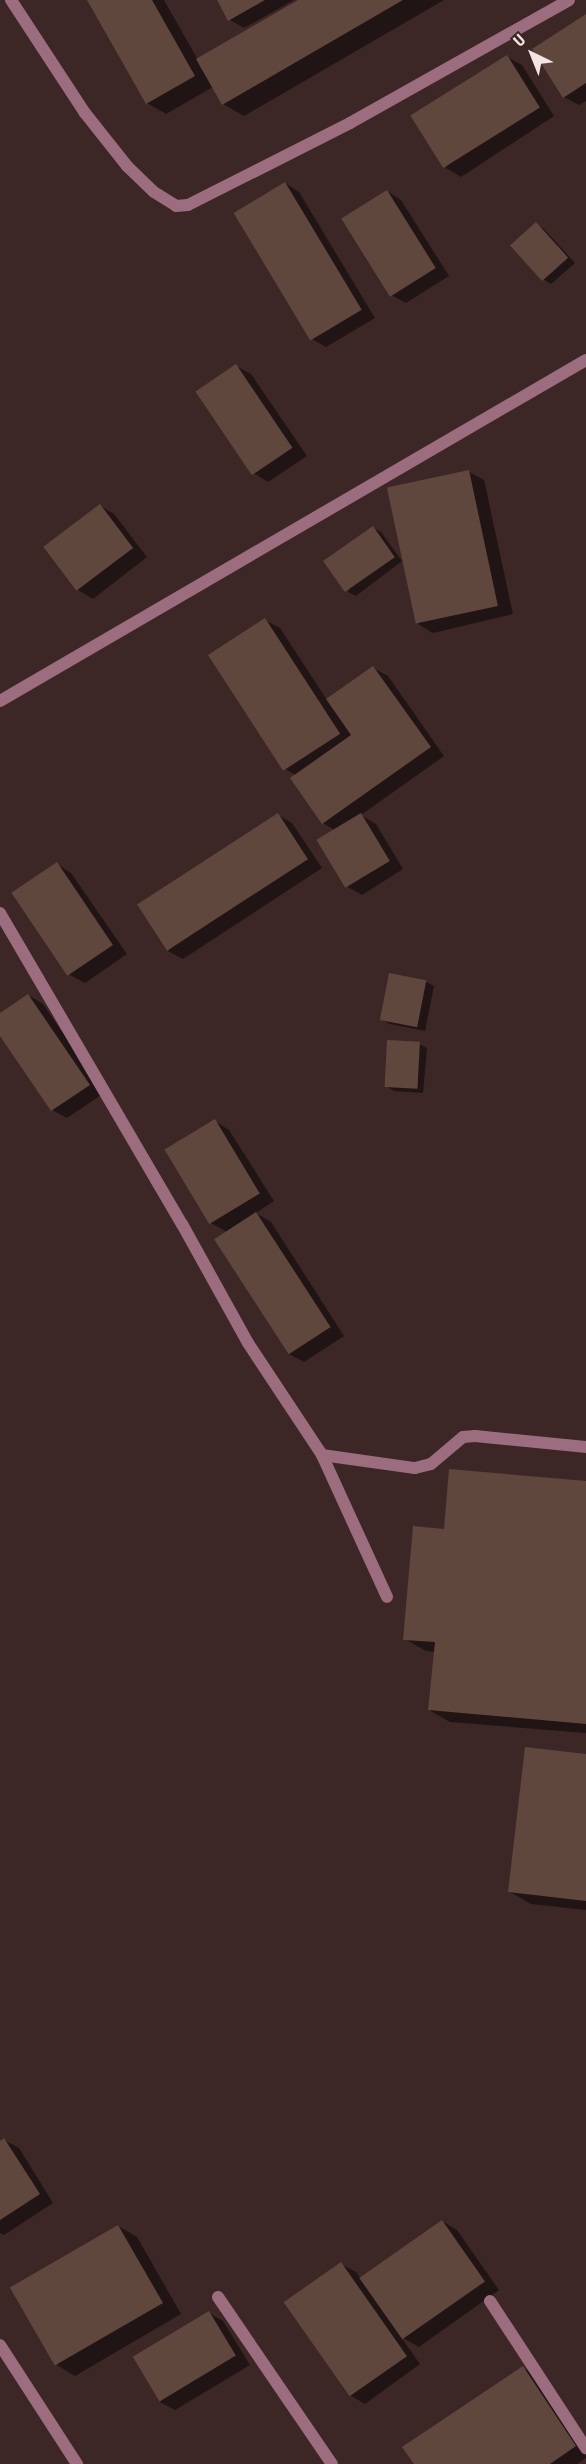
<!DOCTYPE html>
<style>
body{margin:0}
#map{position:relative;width:586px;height:2464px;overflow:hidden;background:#3d2626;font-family:"Roboto Condensed",sans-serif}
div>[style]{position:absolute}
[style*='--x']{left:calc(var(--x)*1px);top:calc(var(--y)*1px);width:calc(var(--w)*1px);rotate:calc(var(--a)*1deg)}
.shadow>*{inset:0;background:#0007}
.building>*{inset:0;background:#5f473e;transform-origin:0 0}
.service>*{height:12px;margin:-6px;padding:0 6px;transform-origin:6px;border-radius:6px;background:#9c6d7f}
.minor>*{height:12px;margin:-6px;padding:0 6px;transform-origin:6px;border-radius:6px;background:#9c6d7f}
span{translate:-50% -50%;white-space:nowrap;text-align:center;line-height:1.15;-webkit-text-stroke:4.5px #3d2626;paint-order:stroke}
.north{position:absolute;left:502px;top:24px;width:60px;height:60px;-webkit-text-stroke:4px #3d2626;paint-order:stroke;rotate:317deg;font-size:16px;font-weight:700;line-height:24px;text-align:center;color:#f4e4e3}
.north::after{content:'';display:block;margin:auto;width:21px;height:27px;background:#f4e4e3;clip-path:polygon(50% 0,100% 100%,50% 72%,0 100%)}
</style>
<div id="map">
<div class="shadow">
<div style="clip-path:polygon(89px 0,164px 0,198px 60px,301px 0,444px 0,244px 116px,223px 104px,213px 87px,166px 114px,147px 103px)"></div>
<div style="clip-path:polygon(218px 0,294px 0,244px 28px,230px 20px)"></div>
<div style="clip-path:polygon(586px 15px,586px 101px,579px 105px,564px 97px)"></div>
<div style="clip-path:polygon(507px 57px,522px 65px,554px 116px,461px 177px,446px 168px)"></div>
<div style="clip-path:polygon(285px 183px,299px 192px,375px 318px,326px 347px,312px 339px)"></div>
<div style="clip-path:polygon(387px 191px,401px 200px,449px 276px,406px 303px,391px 295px)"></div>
<div style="clip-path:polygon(536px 224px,544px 229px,575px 263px,551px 284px,543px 279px,512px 245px)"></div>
<div style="clip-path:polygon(236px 366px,251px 374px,307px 456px,268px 482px,254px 473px)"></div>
<div style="clip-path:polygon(469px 472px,484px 480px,513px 614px,433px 633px,418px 624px)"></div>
<div style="clip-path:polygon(100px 506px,114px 514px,147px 557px,93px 599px,78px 590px)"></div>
<div style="clip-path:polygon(373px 528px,381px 532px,402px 561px,356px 596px,348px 592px)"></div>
<div style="clip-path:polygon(265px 620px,280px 628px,327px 700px,373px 668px,388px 676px,444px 756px,361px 815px,376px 824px,403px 869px,362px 895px,348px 887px,336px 831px,323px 823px,296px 775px,285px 769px)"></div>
<div style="clip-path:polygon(278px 815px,292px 823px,322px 868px,183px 959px,168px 951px)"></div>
<div style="clip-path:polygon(57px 864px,71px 873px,127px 954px,85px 983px,70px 975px)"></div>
<div style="clip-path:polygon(390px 975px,426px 982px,434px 986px,425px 1031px,390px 1024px,382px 1020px)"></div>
<div style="clip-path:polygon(28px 995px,43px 1004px,104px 1093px,67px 1118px,52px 1110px,0 1033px,0 1014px)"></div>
<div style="clip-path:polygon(419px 1044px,427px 1048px,423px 1093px,394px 1091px,386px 1086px)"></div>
<div style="clip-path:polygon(215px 1121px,229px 1130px,274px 1201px,256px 1213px,271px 1222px,344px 1336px,304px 1362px,289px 1354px,227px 1232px,211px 1223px,167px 1151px)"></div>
<div style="clip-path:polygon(586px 1482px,586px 1733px,450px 1722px,429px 1710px,435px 1652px,426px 1651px,405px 1639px,446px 1530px)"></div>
<div style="clip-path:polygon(586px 1756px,586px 1910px,531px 1904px,510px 1892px)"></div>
<div style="clip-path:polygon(4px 2140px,19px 2148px,53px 2203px,4px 2235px,0 2233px,0 2142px)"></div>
<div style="clip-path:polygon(442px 2221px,457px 2230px,499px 2290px,419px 2347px,401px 2337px,420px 2364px,365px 2404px,350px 2395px,285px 2303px,341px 2264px,356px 2272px,361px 2279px)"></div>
<div style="clip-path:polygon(118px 2226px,137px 2237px,181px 2314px,75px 2376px,57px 2365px)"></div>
<div style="clip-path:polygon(209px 2313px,223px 2321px,250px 2365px,175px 2410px,160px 2402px)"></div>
<div style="clip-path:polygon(523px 2368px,538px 2376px,586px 2449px,586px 2458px,577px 2464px,416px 2464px)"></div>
</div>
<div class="building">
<div style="clip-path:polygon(87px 0,152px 0,195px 76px,146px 104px)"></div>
<div style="clip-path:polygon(217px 0,265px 0,228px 21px)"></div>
<div style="clip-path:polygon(298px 0,403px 0,222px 105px,196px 59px)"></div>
<div style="clip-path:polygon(586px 14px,586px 83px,563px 98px,532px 49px)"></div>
<div style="left:507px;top:55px;width:62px;height:114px;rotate:58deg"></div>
<div style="left:285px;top:182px;width:149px;height:60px;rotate:59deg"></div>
<div style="left:387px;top:190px;width:92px;height:54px;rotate:58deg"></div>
<div style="left:536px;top:222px;width:48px;height:35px;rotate:48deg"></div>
<div style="left:236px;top:364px;width:101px;height:49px;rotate:56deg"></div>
<div style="left:469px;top:470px;width:139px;height:84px;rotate:78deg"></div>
<div style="left:100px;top:504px;width:55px;height:71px;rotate:53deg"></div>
<div style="left:373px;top:526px;width:38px;height:61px;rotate:55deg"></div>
<div style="left:265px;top:618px;width:138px;height:68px;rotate:57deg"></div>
<div style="clip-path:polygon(373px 666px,431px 747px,322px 824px,290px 778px,351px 735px,326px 699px)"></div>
<div style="left:278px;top:813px;width:55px;height:168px;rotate:57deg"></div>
<div style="left:361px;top:813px;width:56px;height:52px;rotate:59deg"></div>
<div style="left:57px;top:862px;width:100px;height:55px;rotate:56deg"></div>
<div style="left:389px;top:973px;width:38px;height:48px;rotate:11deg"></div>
<div style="clip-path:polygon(28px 994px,90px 1085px,51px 1111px,0 1036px,0 1013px)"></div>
<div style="left:387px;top:1040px;width:33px;height:47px;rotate:3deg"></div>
<div style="left:215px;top:1119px;width:87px;height:59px;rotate:59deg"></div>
<div style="left:256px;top:1212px;width:137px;height:50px;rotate:57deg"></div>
<div style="clip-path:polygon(449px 1469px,586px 1481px,586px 1724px,428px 1710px,435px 1642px,403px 1640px,413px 1526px,444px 1529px)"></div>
<div style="clip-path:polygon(525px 1747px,586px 1754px,586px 1901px,508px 1892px)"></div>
<div style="clip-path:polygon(4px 2138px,40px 2194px,0 2220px,0 2141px)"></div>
<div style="left:442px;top:2220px;width:75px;height:101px;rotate:55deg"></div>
<div style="left:118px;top:2225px;width:90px;height:125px;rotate:60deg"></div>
<div style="left:341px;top:2262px;width:115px;height:70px;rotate:55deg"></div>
<div style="left:209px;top:2311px;width:52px;height:89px;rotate:59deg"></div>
<div style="clip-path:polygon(523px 2366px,576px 2446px,550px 2464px,414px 2464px,402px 2447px)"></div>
</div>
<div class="service">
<div style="--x:0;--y:913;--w:360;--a:59.7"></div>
<div style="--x:182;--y:1224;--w:136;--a:61"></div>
<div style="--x:248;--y:1343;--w:134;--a:56.5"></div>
<div style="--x:322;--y:1455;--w:94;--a:8"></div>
<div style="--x:415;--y:1468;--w:16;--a:-14"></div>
<div style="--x:431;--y:1464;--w:42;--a:-40.2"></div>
<div style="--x:463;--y:1437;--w:12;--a:-5"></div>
<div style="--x:475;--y:1436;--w:112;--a:5.7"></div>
<div style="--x:322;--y:1455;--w:156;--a:65.4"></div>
</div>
<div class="minor">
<div style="--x:11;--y:0;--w:135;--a:56.8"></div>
<div style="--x:85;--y:113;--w:68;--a:51.6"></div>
<div style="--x:127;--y:166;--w:37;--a:44"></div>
<div style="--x:154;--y:192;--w:26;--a:32"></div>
<div style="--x:176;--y:206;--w:12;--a:-5"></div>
<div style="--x:188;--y:205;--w:182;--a:-26.8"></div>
<div style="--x:350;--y:123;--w:251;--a:-29.3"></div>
<div style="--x:0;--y:701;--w:678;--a:-30.2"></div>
<div style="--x:218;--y:2297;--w:202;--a:55.7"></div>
<div style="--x:490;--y:2301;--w:176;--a:56.9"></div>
<div style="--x:0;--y:2345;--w:142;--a:57.1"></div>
</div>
<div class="north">U</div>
</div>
